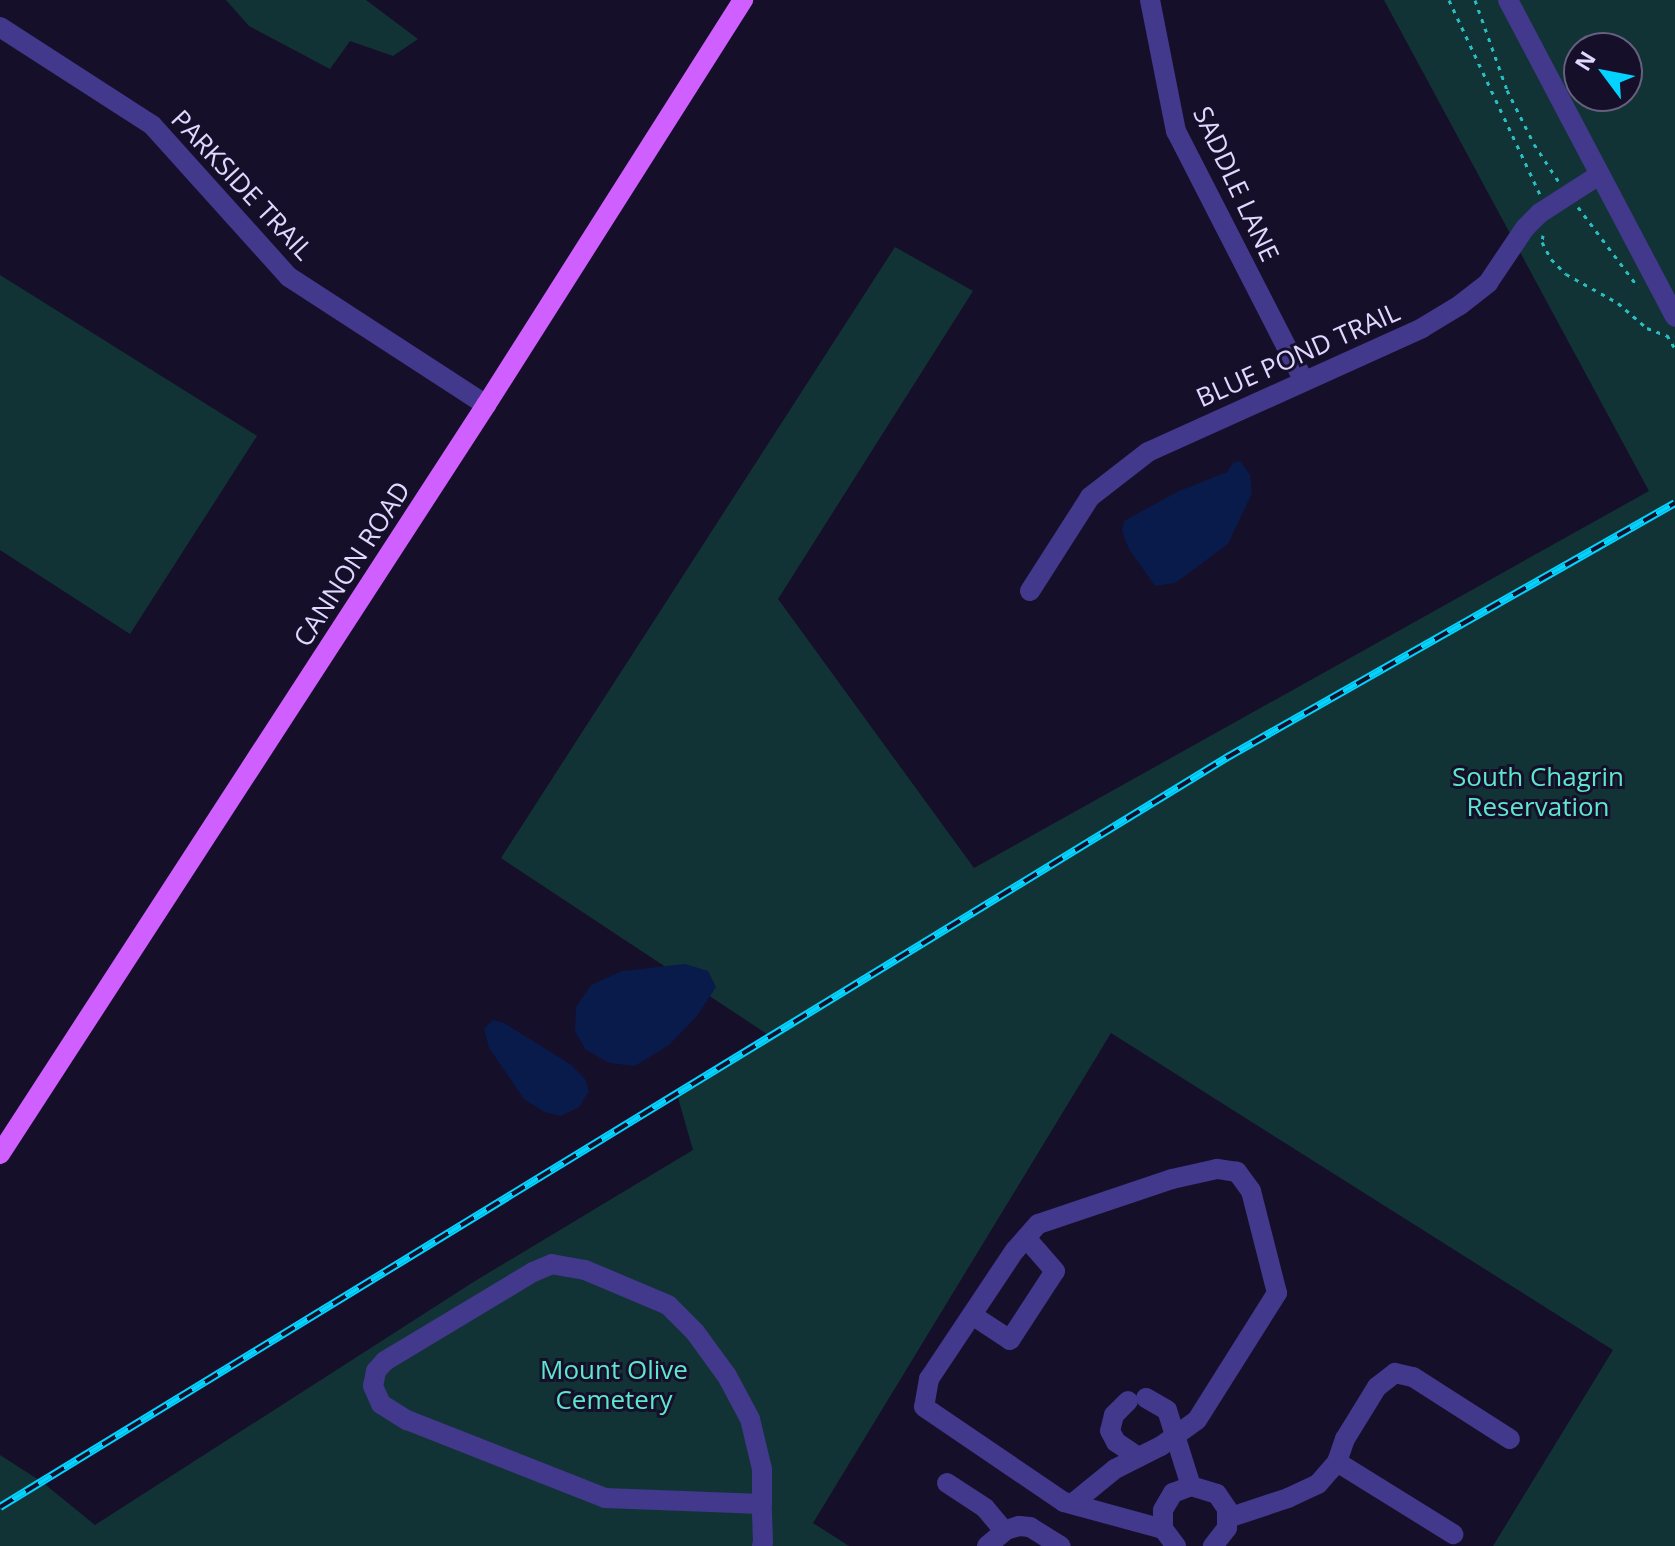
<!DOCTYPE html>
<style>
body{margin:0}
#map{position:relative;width:1675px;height:1546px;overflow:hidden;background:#160f2a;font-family:"Open Sans",sans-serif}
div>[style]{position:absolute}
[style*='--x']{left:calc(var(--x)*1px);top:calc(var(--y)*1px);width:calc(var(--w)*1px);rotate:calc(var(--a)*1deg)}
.green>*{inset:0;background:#123335}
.water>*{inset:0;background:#081b4b}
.path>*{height:3px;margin-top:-1.5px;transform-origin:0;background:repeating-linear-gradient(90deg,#29bfc2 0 4px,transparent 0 10px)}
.minor>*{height:20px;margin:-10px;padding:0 10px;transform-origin:10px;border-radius:10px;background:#42388c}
.major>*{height:20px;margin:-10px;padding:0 10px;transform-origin:10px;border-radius:10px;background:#d05fff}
.rail>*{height:8px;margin-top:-4px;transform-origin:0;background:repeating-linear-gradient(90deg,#160f2a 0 15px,#04d2ff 0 30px);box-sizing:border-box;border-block:2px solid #04d2ff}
span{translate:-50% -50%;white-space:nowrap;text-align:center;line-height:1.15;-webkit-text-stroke:6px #160f2a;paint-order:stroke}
.street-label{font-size:26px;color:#e0d8ff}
.park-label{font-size:26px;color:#5de7cf}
.north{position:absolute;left:1563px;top:32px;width:80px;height:80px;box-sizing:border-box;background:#160f2a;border:2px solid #675f7f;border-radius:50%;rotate:302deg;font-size:22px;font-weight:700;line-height:32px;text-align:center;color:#e0d8ff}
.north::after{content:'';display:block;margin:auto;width:28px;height:36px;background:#04d2ff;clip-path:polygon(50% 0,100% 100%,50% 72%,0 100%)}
</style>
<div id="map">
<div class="green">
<div style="clip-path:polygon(226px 0,366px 0,418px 39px,393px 56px,350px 41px,330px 69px,249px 26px)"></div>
<div style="clip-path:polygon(evenodd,1384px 0,1675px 0,1675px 1546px,1493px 1546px,1613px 1350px,1111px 1033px,813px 1523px,849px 1546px,0 1546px,0 1455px,42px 1482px,95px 1525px,475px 1281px,693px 1150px,677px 1094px,770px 1036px,501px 858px,895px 247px,973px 291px,778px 599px,974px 868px,1649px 491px,1384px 0,1579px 48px,1627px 48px,1627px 96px,1579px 96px,1579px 48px)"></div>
<div style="clip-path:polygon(0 275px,257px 436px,130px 634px,0 550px)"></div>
</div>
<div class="water">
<div style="clip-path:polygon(1240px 461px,1250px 475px,1252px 493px,1228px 544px,1175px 583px,1155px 586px,1129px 549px,1122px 531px,1124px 521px,1179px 491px,1227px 472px,1233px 463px)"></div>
<div style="clip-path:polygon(685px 964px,708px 971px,716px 987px,697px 1016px,669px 1045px,635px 1066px,609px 1063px,585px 1049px,575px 1031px,576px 1007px,591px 985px,622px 971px)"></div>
<div style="clip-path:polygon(493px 1020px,504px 1023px,570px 1064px,585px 1079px,589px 1091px,579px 1107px,561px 1116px,544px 1112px,524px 1099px,489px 1048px,484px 1029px)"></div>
</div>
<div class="path">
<div style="--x:1449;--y:0;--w:214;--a:64.9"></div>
<div style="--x:1475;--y:0;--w:96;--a:70.4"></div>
<div style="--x:1507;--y:90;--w:60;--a:63.4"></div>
<div style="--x:1534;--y:144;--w:45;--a:56.7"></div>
<div style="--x:1578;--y:207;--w:100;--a:53.1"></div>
<div style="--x:1543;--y:235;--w:7;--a:98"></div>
<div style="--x:1542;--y:242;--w:19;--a:62"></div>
<div style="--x:1551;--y:259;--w:21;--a:45"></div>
<div style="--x:1566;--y:274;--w:60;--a:29.1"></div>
<div style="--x:1618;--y:303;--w:38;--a:41"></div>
<div style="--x:1647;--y:328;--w:22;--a:21"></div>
<div style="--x:1667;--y:335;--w:16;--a:60"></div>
</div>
<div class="minor">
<div style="--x:1150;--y:0;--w:134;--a:78.8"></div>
<div style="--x:1176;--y:131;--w:281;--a:62.9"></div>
<div style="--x:1508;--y:0;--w:358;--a:62.2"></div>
<div style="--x:0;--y:27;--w:181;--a:32.8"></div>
<div style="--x:152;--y:125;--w:205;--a:48"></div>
<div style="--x:289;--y:277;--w:235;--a:33"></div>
<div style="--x:1030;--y:591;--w:112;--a:-57.4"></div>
<div style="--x:1090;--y:497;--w:73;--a:-37.8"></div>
<div style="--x:1148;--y:452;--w:301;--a:-24.3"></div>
<div style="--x:1422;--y:328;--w:44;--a:-31.2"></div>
<div style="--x:1460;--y:305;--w:36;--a:-38"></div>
<div style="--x:1488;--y:283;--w:66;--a:-56.1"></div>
<div style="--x:1525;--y:228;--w:21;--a:-45"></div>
<div style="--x:1540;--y:213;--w:70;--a:-32.8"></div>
<div style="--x:972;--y:1315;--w:45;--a:33.3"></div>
<div style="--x:1010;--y:1340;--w:82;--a:-56.9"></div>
<div style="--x:1055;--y:1271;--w:44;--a:-131.3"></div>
<div style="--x:1146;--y:1398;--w:24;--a:30"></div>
<div style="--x:1167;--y:1410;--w:80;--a:72.5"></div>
<div style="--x:1128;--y:1401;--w:20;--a:135"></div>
<div style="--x:1114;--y:1415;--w:16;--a:104"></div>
<div style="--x:1110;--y:1431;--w:13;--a:61"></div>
<div style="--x:1116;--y:1442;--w:27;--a:34"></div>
<div style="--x:1337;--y:1462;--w:137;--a:31.8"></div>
<div style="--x:947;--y:1483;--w:45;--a:33.3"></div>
<div style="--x:985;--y:1508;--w:30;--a:50"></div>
<div style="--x:1072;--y:1504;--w:55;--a:-39.1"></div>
<div style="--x:1115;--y:1469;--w:51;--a:-26.6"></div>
<div style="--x:1161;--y:1446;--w:44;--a:-35.8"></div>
<div style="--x:1197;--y:1420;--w:150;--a:-57.8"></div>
<div style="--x:1277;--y:1293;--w:105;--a:-104.3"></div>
<div style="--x:1251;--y:1191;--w:24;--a:-126"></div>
<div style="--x:1237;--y:1172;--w:20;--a:-171"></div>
<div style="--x:1217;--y:1169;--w:46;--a:167.5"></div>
<div style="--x:1172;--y:1179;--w:141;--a:161.4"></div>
<div style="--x:1038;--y:1224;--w:35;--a:131"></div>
<div style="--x:1015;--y:1250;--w:155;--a:123.7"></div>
<div style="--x:929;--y:1379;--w:28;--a:100"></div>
<div style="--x:924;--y:1407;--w:169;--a:34.2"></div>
<div style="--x:1064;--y:1502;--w:103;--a:15.3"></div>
<div style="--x:1228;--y:1518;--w:63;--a:-18.4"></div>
<div style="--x:1288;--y:1498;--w:33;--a:-25"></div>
<div style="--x:1318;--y:1484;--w:29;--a:-49"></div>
<div style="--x:1337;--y:1462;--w:24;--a:-71"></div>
<div style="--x:1345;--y:1439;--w:61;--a:-58.4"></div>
<div style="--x:1377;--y:1387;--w:23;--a:-38"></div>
<div style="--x:1395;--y:1373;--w:18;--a:13"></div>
<div style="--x:1413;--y:1377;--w:115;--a:32.6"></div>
<div style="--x:762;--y:1546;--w:4;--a:-76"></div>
<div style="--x:763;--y:1542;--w:38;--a:-92"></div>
<div style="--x:762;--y:1504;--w:35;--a:-90"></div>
<div style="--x:762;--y:1469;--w:51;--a:-103.5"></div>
<div style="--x:750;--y:1419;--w:49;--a:-118.1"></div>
<div style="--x:727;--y:1376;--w:54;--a:-126"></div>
<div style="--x:695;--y:1332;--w:38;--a:-135"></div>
<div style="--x:668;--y:1305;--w:90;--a:-157.1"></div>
<div style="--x:585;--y:1270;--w:34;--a:-170"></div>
<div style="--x:552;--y:1264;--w:21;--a:157"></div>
<div style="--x:533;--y:1272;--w:173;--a:149"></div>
<div style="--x:385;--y:1361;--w:13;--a:132"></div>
<div style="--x:376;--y:1371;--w:15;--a:101"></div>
<div style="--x:373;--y:1386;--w:20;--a:66"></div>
<div style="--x:381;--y:1404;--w:31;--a:32"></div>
<div style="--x:407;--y:1420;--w:213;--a:21.5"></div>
<div style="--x:605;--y:1498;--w:157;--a:2.2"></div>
<div style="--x:987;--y:1546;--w:25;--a:-40"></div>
<div style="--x:1006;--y:1530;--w:14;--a:-17"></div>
<div style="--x:1019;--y:1526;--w:11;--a:5"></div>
<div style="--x:1030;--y:1527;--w:36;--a:32"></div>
<div style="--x:1176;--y:1546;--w:21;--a:-127"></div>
<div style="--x:1163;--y:1529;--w:19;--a:-90"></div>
<div style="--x:1163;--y:1510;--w:20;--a:-60"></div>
<div style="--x:1173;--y:1493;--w:19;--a:-21"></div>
<div style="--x:1191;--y:1486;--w:27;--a:17"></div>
<div style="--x:1217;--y:1494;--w:18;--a:56"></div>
<div style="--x:1227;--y:1509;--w:19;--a:90"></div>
<div style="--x:1227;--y:1528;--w:23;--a:128"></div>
</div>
<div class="major">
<div style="--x:0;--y:1154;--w:893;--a:-57.02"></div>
<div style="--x:486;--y:405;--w:480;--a:-57.6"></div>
</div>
<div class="rail">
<div style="--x:0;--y:1507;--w:1437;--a:-31.42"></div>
<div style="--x:1226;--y:758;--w:516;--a:-29.59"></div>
</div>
<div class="street-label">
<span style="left:1236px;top:184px;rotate:65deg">SADDLE LANE</span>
<span style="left:242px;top:185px;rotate:47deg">PARKSIDE TRAIL</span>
<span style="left:1298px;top:355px;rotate:-24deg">BLUE POND TRAIL</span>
<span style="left:352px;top:564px;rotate:-57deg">CANNON ROAD</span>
</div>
<div class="park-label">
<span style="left:1538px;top:792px">South Chagrin<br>Reservation</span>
<span style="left:614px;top:1385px">Mount Olive<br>Cemetery</span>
</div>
<div class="north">N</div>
</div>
